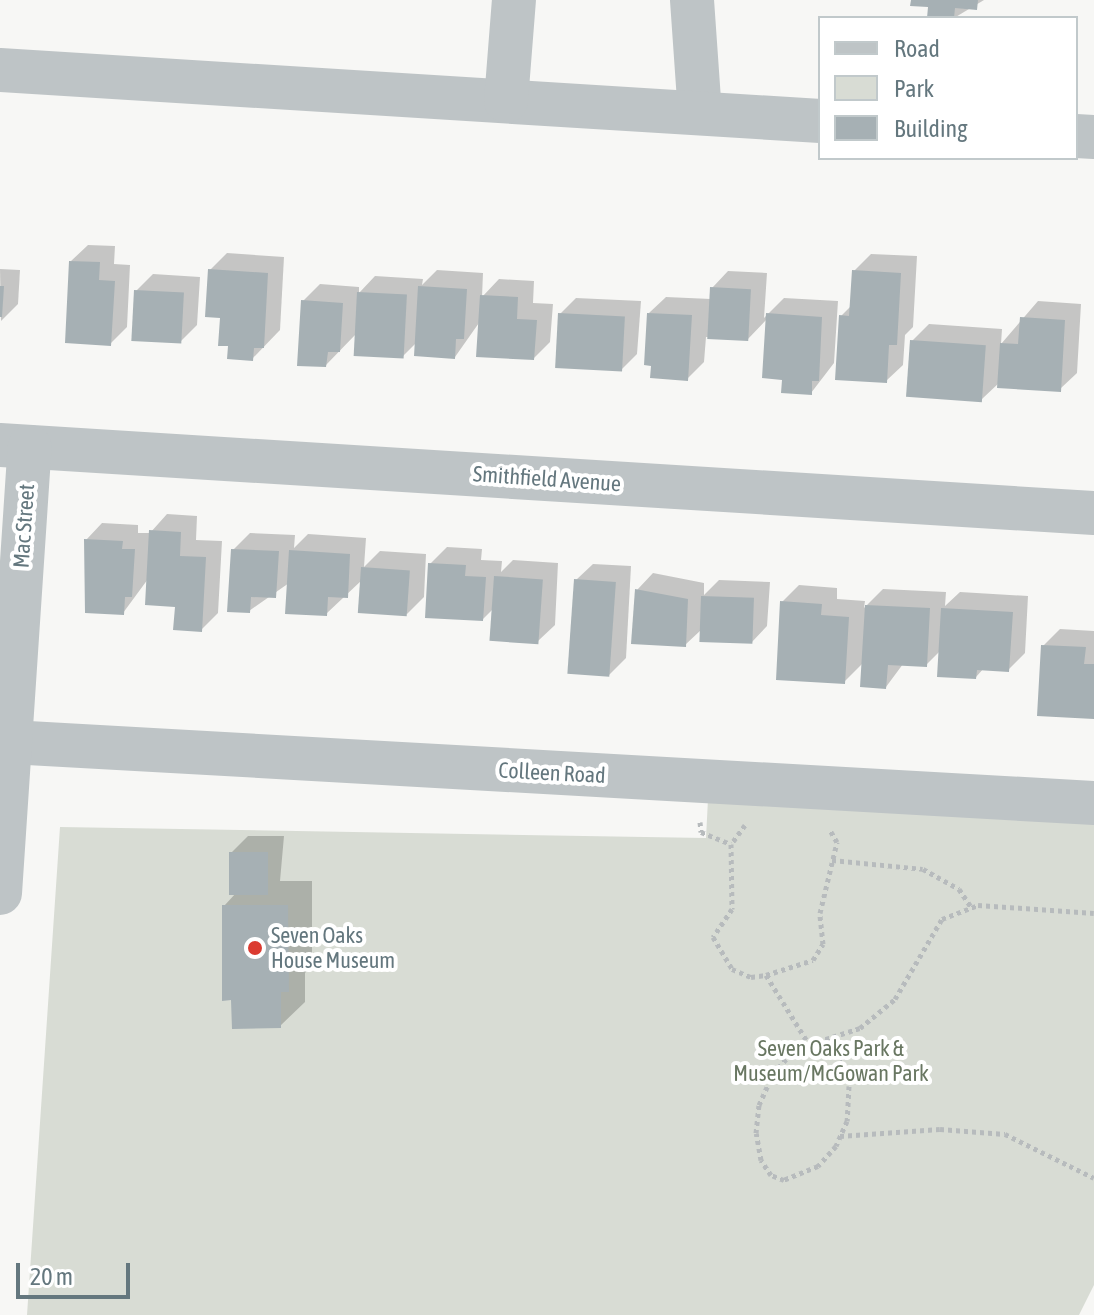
<!DOCTYPE html>
<style>
body{margin:0}
#map{position:relative;width:1094px;height:1315px;overflow:hidden;background:#f7f7f5;font-family:"Asap Condensed",sans-serif}
div>[style]{position:absolute}
[style*='--x']{left:calc(var(--x)*1px);top:calc(var(--y)*1px);width:calc(var(--w)*1px);rotate:calc(var(--a)*1deg)}
.green>*{inset:0;background:#d8dcd4}
.shadow>*{inset:0;background:#0003}
.building>*{inset:0;background:#a6b0b4;transform-origin:0 0}
.path>*{height:5px;margin-top:-2.5px;transform-origin:0;background:repeating-linear-gradient(90deg,#b7bbbd 0 4px,transparent 0 8px)}
.minor>*{height:44px;margin:-22px;padding:0 22px;transform-origin:22px;border-radius:22px;background:#bec4c6}
.dots>*{width:22px;height:22px;translate:-50% -50%;box-sizing:border-box;border:4px solid #fff;border-radius:50%}
span{translate:-50% -50%;white-space:nowrap;text-align:center;line-height:1.15;-webkit-text-stroke:8px #fff;paint-order:stroke}
.street-label{font-size:22px;color:#64777e}
.poi-label{font-size:22px;color:#64777e}
.left{translate:0 -50%;text-align:left}
.park-label{font-size:22px;color:#697762}
.legend{position:absolute;left:818px;top:16px;width:260px;height:144px;box-sizing:border-box;background:#fff;border:2px solid #c1c9cb;margin:0;padding:10px 14px;list-style:none;font-size:24px;color:#64777e}
.legend li{display:flex;align-items:center;gap:16px;height:40px}
.legend b{width:40px;border:2px solid #c1c9cb}
.scale{position:absolute;left:16px;top:1263px;width:114px;height:36px;box-sizing:border-box;border:4px solid #64777e;border-top:0;padding-left:10px;font-size:24px;line-height:28px;white-space:nowrap;color:#64777e;-webkit-text-stroke:6px #fff;paint-order:stroke}
</style>
<div id="map">
<div class="green">
<div style="clip-path:polygon(708px 799px,1094px 821px,1094px 1285px,1079px 1315px,27px 1315px,60px 827px,706px 838px)"></div>
</div>
<div class="shadow">
<div style="clip-path:polygon(913px 0,984px 0,954px 18px)"></div>
<div style="clip-path:polygon(88px 245px,115px 246px,114px 264px,130px 265px,127px 327px,110px 344px,71px 261px)"></div>
<div style="clip-path:polygon(227px 253px,284px 257px,280px 330px,252px 359px,230px 344px,210px 270px)"></div>
<div style="clip-path:polygon(871px 254px,917px 256px,913px 327px,905px 335px,903px 365px,886px 381px,841px 316px,851px 306px,854px 271px)"></div>
<div style="clip-path:polygon(0 269px,20px 270px,18px 304px,1px 321px)"></div>
<div style="clip-path:polygon(437px 270px,483px 273px,482px 297px,499px 279px,534px 281px,533px 303px,553px 304px,550px 342px,534px 358px,481px 320px,455px 357px,417px 342px,402px 357px,356px 334px,326px 365px,303px 301px,320px 284px,359px 287px,359px 293px,375px 276px,423px 279px,422px 285px)"></div>
<div style="clip-path:polygon(728px 271px,767px 273px,764px 318px,784px 298px,838px 301px,834px 363px,811px 393px,784px 378px,767px 319px,747px 340px,706px 337px,704px 362px,687px 379px,649px 313px,666px 297px,711px 299px,712px 288px)"></div>
<div style="clip-path:polygon(153px 274px,200px 277px,197px 325px,180px 342px,136px 291px)"></div>
<div style="clip-path:polygon(576px 298px,641px 301px,637px 354px,621px 370px,560px 314px)"></div>
<div style="clip-path:polygon(1038px 301px,1081px 304px,1077px 373px,1060px 389px,1000px 382px,982px 399px,912px 341px,929px 324px,1002px 329px,1001px 344px)"></div>
<div style="clip-path:polygon(167px 514px,197px 516px,196px 540px,222px 541px,218px 613px,201px 630px,148px 579px,123px 613px,86px 540px,102px 523px,138px 525px,138px 533px,150px 533px)"></div>
<div style="clip-path:polygon(250px 533px,295px 535px,294px 548px,308px 534px,366px 538px,364px 567px,380px 551px,426px 554px,424px 597px,407px 614px,362px 580px,326px 614px,289px 583px,249px 611px,233px 550px)"></div>
<div style="clip-path:polygon(447px 547px,482px 549px,481px 560px,502px 561px,501px 572px,513px 560px,558px 563px,555px 625px,538px 641px,495px 607px,483px 619px,430px 564px)"></div>
<div style="clip-path:polygon(593px 564px,631px 566px,626px 658px,609px 675px,576px 580px)"></div>
<div style="clip-path:polygon(653px 573px,704px 583px,704px 595px,719px 580px,770px 582px,767px 626px,751px 643px,701px 630px,685px 645px,637px 590px)"></div>
<div style="clip-path:polygon(799px 585px,837px 588px,837px 599px,865px 601px,864px 608px,883px 589px,946px 592px,945px 606px,960px 592px,1028px 596px,1025px 653px,1008px 670px,984px 668px,976px 677px,940px 651px,926px 665px,903px 664px,886px 687px,863px 663px,844px 682px,782px 602px)"></div>
<div style="clip-path:polygon(1060px 629px,1094px 631px,1094px 717px,1043px 646px)"></div>
<div style="clip-path:polygon(248px 836px,284px 836px,280px 881px,312px 881px,312px 965px,305px 973px,305px 1002px,280px 1026px,224px 906px,236px 893px,231px 853px)"></div>
</div>
<div class="building">
<div style="clip-path:polygon(911px 0,978px 0,977px 10px,955px 8px,954px 18px,927px 18px,928px 7px,910px 6px)"></div>
<div style="clip-path:polygon(69px 261px,100px 262px,99px 280px,115px 281px,111px 346px,65px 343px)"></div>
<div style="clip-path:polygon(208px 269px,268px 273px,264px 348px,254px 348px,253px 361px,227px 359px,228px 346px,218px 346px,220px 318px,205px 317px)"></div>
<div style="clip-path:polygon(852px 270px,901px 273px,897px 345px,889px 345px,887px 383px,835px 380px,839px 315px,849px 316px)"></div>
<div style="clip-path:polygon(0 286px,4px 286px,2px 317px,0 317px)"></div>
<div style="clip-path:polygon(418px 286px,467px 289px,464px 339px,456px 339px,455px 359px,414px 356px)"></div>
<div style="left:710px;top:287px;width:41px;height:52px;rotate:3deg"></div>
<div style="left:134px;top:290px;width:50px;height:51px;rotate:3deg"></div>
<div style="left:357px;top:292px;width:50px;height:64px;rotate:3deg"></div>
<div style="clip-path:polygon(480px 295px,518px 297px,517px 319px,537px 320px,534px 360px,476px 357px)"></div>
<div style="clip-path:polygon(301px 300px,343px 303px,340px 352px,328px 352px,326px 367px,297px 366px)"></div>
<div style="left:558px;top:313px;width:67px;height:55px;rotate:3deg"></div>
<div style="clip-path:polygon(647px 313px,692px 315px,688px 381px,650px 378px,651px 366px,644px 365px)"></div>
<div style="clip-path:polygon(766px 313px,822px 317px,819px 381px,812px 381px,812px 395px,781px 393px,782px 380px,762px 378px)"></div>
<div style="clip-path:polygon(1020px 317px,1065px 320px,1061px 392px,997px 388px,1000px 343px,1018px 344px)"></div>
<div style="left:910px;top:340px;width:76px;height:57px;rotate:4deg"></div>
<div style="clip-path:polygon(149px 530px,181px 532px,180px 556px,206px 557px,202px 632px,173px 630px,175px 607px,145px 605px)"></div>
<div style="clip-path:polygon(84px 539px,123px 541px,122px 549px,135px 549px,132px 597px,125px 597px,124px 615px,85px 613px)"></div>
<div style="clip-path:polygon(231px 549px,279px 551px,276px 598px,251px 597px,250px 613px,227px 612px)"></div>
<div style="clip-path:polygon(289px 550px,350px 554px,348px 598px,328px 597px,327px 616px,285px 614px)"></div>
<div style="clip-path:polygon(428px 563px,466px 565px,465px 576px,486px 577px,483px 621px,425px 618px)"></div>
<div style="left:361px;top:567px;width:49px;height:46px;rotate:4deg"></div>
<div style="left:494px;top:576px;width:49px;height:65px;rotate:4deg"></div>
<div style="left:574px;top:579px;width:42px;height:95px;rotate:4deg"></div>
<div style="clip-path:polygon(635px 589px,688px 599px,686px 647px,631px 644px)"></div>
<div style="left:701px;top:596px;width:53px;height:46px;rotate:2deg"></div>
<div style="clip-path:polygon(780px 601px,822px 604px,821px 615px,849px 617px,845px 684px,776px 680px)"></div>
<div style="clip-path:polygon(865px 605px,930px 608px,927px 667px,888px 665px,886px 689px,860px 687px)"></div>
<div style="clip-path:polygon(941px 608px,1013px 612px,1009px 672px,977px 670px,976px 679px,937px 677px)"></div>
<div style="clip-path:polygon(1041px 645px,1086px 647px,1084px 664px,1094px 664px,1094px 719px,1037px 716px)"></div>
<div style="left:229px;top:852px;width:39px;height:43px"></div>
<div style="clip-path:polygon(222px 905px,288px 905px,289px 992px,281px 992px,281px 1028px,232px 1029px,231px 1000px,222px 1001px)"></div>
</div>
<div class="path">
<div style="--x:700;--y:822;--w:10;--a:84"></div>
<div style="--x:701;--y:832;--w:32;--a:22"></div>
<div style="--x:745;--y:825;--w:24;--a:126"></div>
<div style="--x:731;--y:844;--w:65;--a:89.1"></div>
<div style="--x:732;--y:909;--w:34;--a:124"></div>
<div style="--x:713;--y:937;--w:37;--a:59"></div>
<div style="--x:732;--y:969;--w:21;--a:23"></div>
<div style="--x:751;--y:977;--w:15;--a:-8"></div>
<div style="--x:766;--y:975;--w:84;--a:58.2"></div>
<div style="--x:832;--y:860;--w:91;--a:5.6"></div>
<div style="--x:923;--y:869;--w:41;--a:29.1"></div>
<div style="--x:959;--y:889;--w:22;--a:56"></div>
<div style="--x:766;--y:975;--w:49;--a:-17.7"></div>
<div style="--x:813;--y:960;--w:19;--a:-58"></div>
<div style="--x:823;--y:944;--w:31;--a:-96"></div>
<div style="--x:820;--y:913;--w:73;--a:-76.5"></div>
<div style="--x:837;--y:842;--w:14;--a:-120"></div>
<div style="--x:830;--y:1041;--w:19;--a:51"></div>
<div style="--x:842;--y:1056;--w:31;--a:77"></div>
<div style="--x:849;--y:1086;--w:35;--a:93"></div>
<div style="--x:847;--y:1121;--w:27;--a:114"></div>
<div style="--x:836;--y:1146;--w:27;--a:132"></div>
<div style="--x:818;--y:1166;--w:37;--a:158"></div>
<div style="--x:784;--y:1180;--w:14;--a:-159"></div>
<div style="--x:771;--y:1175;--w:18;--a:-124"></div>
<div style="--x:761;--y:1160;--w:27;--a:-100"></div>
<div style="--x:756;--y:1133;--w:28;--a:-84"></div>
<div style="--x:759;--y:1105;--w:34;--a:-66"></div>
<div style="--x:773;--y:1074;--w:33;--a:-49"></div>
<div style="--x:795;--y:1049;--w:68;--a:-17.9"></div>
<div style="--x:860;--y:1028;--w:45;--a:-39.6"></div>
<div style="--x:895;--y:999;--w:93;--a:-59.6"></div>
<div style="--x:942;--y:919;--w:39;--a:-21"></div>
<div style="--x:978;--y:905;--w:116;--a:3.9"></div>
<div style="--x:840;--y:1136;--w:100;--a:-4"></div>
<div style="--x:940;--y:1129;--w:65;--a:4.4"></div>
<div style="--x:1005;--y:1134;--w:99;--a:26.3"></div>
</div>
<div class="minor">
<div style="--x:692;--y:0;--w:113;--a:86"></div>
<div style="--x:0;--y:70;--w:822;--a:3.56"></div>
<div style="--x:506;--y:101;--w:101;--a:-85.5"></div>
<div style="--x:1076;--y:136;--w:18;--a:3"></div>
<div style="--x:0;--y:445;--w:1096;--a:3.56"></div>
<div style="--x:10;--y:742;--w:1086;--a:3.22"></div>
<div style="--x:0;--y:893;--w:447;--a:-86.2"></div>
</div>
<div class="dots">
<div style="left:255px;top:948px;background:#db3b31"></div>
</div>
<div class="street-label">
<span style="left:547px;top:479px;rotate:4deg">Smithfield Avenue</span>
<span style="left:24px;top:526px;rotate:-86deg">Mac Street</span>
<span style="left:552px;top:773px;rotate:3deg">Colleen Road</span>
</div>
<div class="poi-label">
<span class="left" style="left:271px;top:948px">Seven Oaks<br>House Museum</span>
</div>
<div class="park-label">
<span style="left:831px;top:1061px">Seven Oaks Park &amp;<br>Museum/McGowan Park</span>
</div>
<ul class="legend">
<li><b style="height:10px;background:#bec4c6"></b>Road</li>
<li><b style="height:22px;background:#d8dcd4"></b>Park</li>
<li><b style="height:22px;background:#a6b0b4"></b>Building</li>
</ul>
<div class="scale">20 m</div>
</div>
